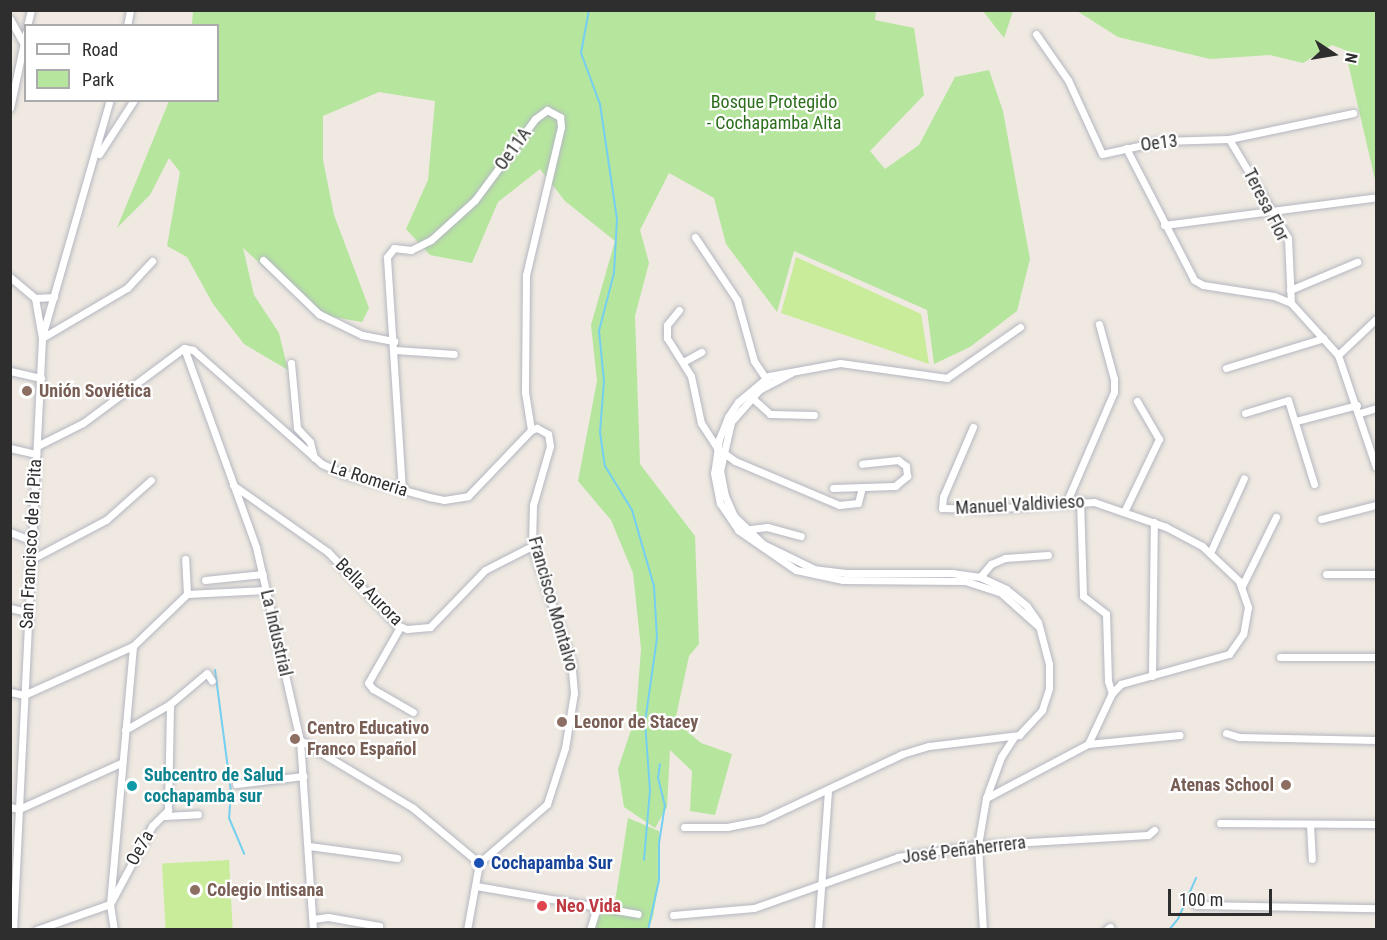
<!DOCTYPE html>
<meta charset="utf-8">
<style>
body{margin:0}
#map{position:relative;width:1387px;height:940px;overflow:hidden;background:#efe9e1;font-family:"Roboto Condensed",sans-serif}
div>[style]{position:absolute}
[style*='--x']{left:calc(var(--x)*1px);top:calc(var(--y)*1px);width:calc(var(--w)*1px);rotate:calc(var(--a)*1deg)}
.green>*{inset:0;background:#b6e59e}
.pitch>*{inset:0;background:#c9ec9a;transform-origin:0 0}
.stream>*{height:2px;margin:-1px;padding:0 1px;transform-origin:1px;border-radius:1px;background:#75cff0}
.roads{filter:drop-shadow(0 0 2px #b4b7c1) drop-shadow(0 0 2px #b4b7c1)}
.minor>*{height:7px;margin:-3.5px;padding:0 3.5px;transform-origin:3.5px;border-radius:3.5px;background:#fff}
.dots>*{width:16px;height:16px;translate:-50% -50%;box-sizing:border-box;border:3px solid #fff;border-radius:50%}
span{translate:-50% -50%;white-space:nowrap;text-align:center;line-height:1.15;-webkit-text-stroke:4.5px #fff;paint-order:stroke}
.park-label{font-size:18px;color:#2c6e1b}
.street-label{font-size:18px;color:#2e2e2e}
.education-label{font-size:18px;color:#785e54;font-weight:700}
.left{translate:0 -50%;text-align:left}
.right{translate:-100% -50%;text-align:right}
.culture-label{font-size:18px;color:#0d838f;font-weight:700}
.transit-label{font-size:18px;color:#164399;font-weight:700}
.health-label{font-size:18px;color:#be3a42;font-weight:700}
.frame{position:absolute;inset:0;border:12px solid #2e2e2e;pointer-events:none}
.legend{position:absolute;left:24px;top:24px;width:195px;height:78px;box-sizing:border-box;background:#fff;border:2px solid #ababab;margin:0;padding:8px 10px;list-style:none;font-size:18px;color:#2e2e2e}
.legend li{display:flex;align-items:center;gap:12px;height:30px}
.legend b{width:30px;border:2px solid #ababab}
.north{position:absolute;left:1303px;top:24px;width:60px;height:60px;-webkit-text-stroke:4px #fff;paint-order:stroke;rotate:102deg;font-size:16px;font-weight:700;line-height:24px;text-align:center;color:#2e2e2e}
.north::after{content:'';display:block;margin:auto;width:21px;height:27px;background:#2e2e2e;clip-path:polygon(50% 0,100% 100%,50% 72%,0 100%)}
.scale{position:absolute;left:1168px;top:889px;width:104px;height:27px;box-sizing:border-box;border:3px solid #2e2e2e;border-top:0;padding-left:8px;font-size:18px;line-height:21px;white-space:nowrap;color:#2e2e2e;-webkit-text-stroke:4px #fff;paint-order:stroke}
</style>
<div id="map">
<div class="green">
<div style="clip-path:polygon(876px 10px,875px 20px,914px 28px,924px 95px,870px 151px,885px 169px,919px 145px,955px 77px,989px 70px,1003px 111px,1030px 259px,1017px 311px,970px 347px,934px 364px,927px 310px,794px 251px,777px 312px,726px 244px,714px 198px,669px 173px,640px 230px,649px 263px,635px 316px,640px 464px,695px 536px,699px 644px,689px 656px,675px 721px,701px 743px,732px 754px,715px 815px,690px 811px,692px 771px,670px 750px,667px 807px,655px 828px,624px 807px,618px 769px,636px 715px,641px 649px,633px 573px,611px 520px,578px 481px,597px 381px,591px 325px,615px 241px,565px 201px,540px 169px,498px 202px,472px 263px,430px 255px,406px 229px,428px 180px,435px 101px,379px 92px,323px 116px,323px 160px,334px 215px,369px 308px,362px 322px,316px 314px,243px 248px,254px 295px,279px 333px,288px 370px,244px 344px,213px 304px,187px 257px,167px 246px,180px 172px,169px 158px,150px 195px,117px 228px,169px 101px,218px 100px,218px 26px,192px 25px,193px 11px)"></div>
<div style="clip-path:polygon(983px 11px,1013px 11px,1004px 38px)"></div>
<div style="clip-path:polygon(1077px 11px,1376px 11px,1376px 184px,1345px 50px,1332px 45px,1303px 63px,1270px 55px,1210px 59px,1118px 37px)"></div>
<div style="clip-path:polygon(628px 818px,659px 831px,659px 880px,653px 917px,648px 929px,595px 930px,601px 911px,615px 902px)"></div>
</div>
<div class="pitch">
<div style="clip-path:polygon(796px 257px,921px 314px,929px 364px,781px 313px)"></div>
<div style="left:229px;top:860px;width:69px;height:67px;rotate:87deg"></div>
</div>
<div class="stream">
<div style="--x:589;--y:10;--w:44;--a:100.5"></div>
<div style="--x:581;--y:53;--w:54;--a:69.6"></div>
<div style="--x:600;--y:104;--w:116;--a:81.6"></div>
<div style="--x:617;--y:219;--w:54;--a:93.2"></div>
<div style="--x:614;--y:273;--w:60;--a:104.5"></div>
<div style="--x:599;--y:331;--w:50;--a:84.3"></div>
<div style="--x:604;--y:381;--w:51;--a:94.5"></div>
<div style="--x:600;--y:432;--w:34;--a:82"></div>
<div style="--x:605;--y:466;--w:52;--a:58.5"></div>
<div style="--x:632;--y:510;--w:79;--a:73.9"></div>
<div style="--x:654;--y:586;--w:52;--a:86.7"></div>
<div style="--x:657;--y:638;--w:85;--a:98.1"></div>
<div style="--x:645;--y:722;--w:68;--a:85.8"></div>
<div style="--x:650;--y:790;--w:70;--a:94.9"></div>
<div style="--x:215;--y:670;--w:122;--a:82.5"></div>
<div style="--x:231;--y:791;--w:27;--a:94"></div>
<div style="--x:229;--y:818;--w:39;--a:67"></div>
<div style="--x:648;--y:930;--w:51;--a:-77.6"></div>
<div style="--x:659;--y:880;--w:37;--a:-90"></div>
<div style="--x:659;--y:843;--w:37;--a:-81"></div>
<div style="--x:665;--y:806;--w:29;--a:-104"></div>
<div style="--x:658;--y:778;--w:14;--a:-82"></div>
<div style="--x:1169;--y:930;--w:14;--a:-51"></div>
<div style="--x:1178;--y:919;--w:45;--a:-66.3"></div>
</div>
<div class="roads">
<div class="minor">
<div style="--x:10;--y:19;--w:26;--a:61"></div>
<div style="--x:27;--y:26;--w:16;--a:-76"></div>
<div style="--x:127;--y:26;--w:16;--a:-79"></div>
<div style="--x:1036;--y:34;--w:56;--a:55.2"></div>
<div style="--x:1068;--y:80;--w:81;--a:65.3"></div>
<div style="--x:1102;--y:154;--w:60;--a:-12.4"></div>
<div style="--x:1161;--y:141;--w:68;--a:-1.7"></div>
<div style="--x:1229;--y:139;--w:127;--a:-11.8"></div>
<div style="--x:10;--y:108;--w:77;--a:-78"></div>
<div style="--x:1229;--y:139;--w:115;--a:59.2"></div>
<div style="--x:1288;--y:238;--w:65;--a:87.4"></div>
<div style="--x:1126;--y:148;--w:148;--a:62.7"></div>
<div style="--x:1194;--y:280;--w:10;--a:29"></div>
<div style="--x:1203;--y:285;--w:72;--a:8.8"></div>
<div style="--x:1274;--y:296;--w:18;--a:22"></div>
<div style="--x:1291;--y:303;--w:70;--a:47.9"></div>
<div style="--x:1338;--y:355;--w:118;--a:71.3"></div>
<div style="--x:99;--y:154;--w:64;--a:-57.1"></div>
<div style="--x:1164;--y:225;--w:211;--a:-7.4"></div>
<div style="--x:695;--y:237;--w:76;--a:56.3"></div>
<div style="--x:737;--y:300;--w:63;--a:74.4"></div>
<div style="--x:754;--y:361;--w:25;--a:56"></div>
<div style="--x:263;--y:260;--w:78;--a:44"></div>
<div style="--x:319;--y:314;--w:48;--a:26"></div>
<div style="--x:362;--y:335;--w:33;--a:11"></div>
<div style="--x:10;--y:277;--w:33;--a:40"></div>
<div style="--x:35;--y:298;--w:41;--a:80.1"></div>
<div style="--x:42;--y:338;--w:593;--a:92.8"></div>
<div style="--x:1290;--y:290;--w:73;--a:-22.7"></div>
<div style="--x:35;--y:298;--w:19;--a:-3"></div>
<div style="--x:679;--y:310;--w:19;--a:129"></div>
<div style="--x:667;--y:325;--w:13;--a:90"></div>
<div style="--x:667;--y:338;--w:45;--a:57.7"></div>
<div style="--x:691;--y:376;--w:48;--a:78"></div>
<div style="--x:701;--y:423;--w:30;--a:57"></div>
<div style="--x:717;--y:448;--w:22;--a:36"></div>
<div style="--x:735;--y:461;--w:113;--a:22.9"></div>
<div style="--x:839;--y:505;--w:19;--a:-6"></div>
<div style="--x:858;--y:503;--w:16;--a:-76"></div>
<div style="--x:1020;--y:327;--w:89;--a:145.1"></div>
<div style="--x:947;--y:378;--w:108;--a:-172"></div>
<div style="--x:840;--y:363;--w:72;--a:169.6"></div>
<div style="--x:769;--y:376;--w:40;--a:140"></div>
<div style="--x:738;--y:402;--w:18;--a:124"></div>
<div style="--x:728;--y:417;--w:24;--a:112"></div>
<div style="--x:719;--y:439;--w:34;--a:98"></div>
<div style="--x:714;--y:473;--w:31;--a:79"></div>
<div style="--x:720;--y:503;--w:32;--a:56"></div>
<div style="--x:738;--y:530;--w:70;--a:34.6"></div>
<div style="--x:796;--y:570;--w:48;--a:12"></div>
<div style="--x:843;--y:580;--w:122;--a:0.5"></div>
<div style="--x:965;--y:581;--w:38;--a:18"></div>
<div style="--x:1001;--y:593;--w:51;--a:41.8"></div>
<div style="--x:43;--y:333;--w:242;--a:-74"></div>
<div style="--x:42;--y:338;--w:99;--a:-30.5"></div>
<div style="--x:127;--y:288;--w:37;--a:-47"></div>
<div style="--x:184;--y:348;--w:212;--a:70.1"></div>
<div style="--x:256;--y:547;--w:198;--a:77.2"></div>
<div style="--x:300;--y:740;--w:190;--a:86.1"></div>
<div style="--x:184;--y:348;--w:9;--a:13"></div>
<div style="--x:193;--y:350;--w:172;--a:41.5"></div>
<div style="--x:322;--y:464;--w:24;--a:24"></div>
<div style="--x:344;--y:474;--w:88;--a:15.1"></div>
<div style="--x:429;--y:497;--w:15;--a:11"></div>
<div style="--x:444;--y:500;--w:24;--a:-9"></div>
<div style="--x:468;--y:496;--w:91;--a:-46.3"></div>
<div style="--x:395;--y:350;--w:59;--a:3.9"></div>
<div style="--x:1338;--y:355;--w:52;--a:-43.5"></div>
<div style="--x:683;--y:362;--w:21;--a:-29"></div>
<div style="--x:291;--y:363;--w:65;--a:84.7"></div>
<div style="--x:297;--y:428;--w:19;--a:47"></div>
<div style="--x:310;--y:442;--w:16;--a:76"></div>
<div style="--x:1226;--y:368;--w:102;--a:-17"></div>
<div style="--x:10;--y:371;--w:32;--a:13"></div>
<div style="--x:749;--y:395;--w:28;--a:42"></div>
<div style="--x:770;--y:414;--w:44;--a:1.3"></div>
<div style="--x:1245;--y:413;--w:45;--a:-16.8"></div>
<div style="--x:1288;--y:400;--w:88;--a:72.8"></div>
<div style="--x:1360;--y:413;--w:17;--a:-17"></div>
<div style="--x:1296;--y:421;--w:63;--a:-14.7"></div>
<div style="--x:973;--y:427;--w:76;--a:113.2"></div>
<div style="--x:943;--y:497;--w:11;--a:95"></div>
<div style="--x:942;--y:508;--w:44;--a:1.3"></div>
<div style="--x:986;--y:509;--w:108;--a:-3.7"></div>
<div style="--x:1094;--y:502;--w:76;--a:19.1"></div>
<div style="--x:1166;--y:527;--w:41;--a:27.8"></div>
<div style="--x:1202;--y:546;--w:51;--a:43.4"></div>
<div style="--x:1239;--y:581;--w:28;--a:71"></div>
<div style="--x:1248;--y:607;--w:27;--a:100"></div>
<div style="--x:1243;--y:634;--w:24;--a:125"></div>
<div style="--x:1229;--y:654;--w:112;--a:164.5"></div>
<div style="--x:1121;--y:684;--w:13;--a:135"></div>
<div style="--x:1112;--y:693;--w:56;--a:115.2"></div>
<div style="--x:1088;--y:744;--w:115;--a:152.1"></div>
<div style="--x:37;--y:446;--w:51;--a:-26.6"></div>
<div style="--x:83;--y:423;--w:126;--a:-36.6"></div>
<div style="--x:10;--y:448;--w:27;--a:13"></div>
<div style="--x:233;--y:485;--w:116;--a:35.2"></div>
<div style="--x:328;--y:552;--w:100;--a:46.6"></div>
<div style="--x:397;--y:625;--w:11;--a:22"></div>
<div style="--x:407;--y:629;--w:23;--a:-5"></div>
<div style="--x:430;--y:627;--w:79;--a:-46"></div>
<div style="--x:485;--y:570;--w:53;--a:-27.1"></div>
<div style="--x:833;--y:488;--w:62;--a:-1.8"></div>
<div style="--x:895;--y:486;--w:16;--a:-40"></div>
<div style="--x:907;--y:476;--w:10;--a:-96"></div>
<div style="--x:906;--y:466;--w:10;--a:-143"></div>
<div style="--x:898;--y:460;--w:36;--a:174"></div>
<div style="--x:402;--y:490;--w:233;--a:-93.7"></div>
<div style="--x:387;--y:257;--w:11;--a:-52"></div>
<div style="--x:394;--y:248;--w:17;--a:7"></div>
<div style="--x:411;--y:250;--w:22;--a:-27"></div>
<div style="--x:431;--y:240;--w:59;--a:-42.3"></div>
<div style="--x:475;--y:200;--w:101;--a:-53.5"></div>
<div style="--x:535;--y:119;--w:15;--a:-37"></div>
<div style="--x:547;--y:110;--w:15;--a:28"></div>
<div style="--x:560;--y:117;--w:10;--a:84"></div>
<div style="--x:561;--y:127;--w:152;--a:103.3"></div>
<div style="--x:526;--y:275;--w:117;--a:90.5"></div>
<div style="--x:525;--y:392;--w:38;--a:81"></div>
<div style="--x:1080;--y:500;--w:96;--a:88.2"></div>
<div style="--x:1083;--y:596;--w:29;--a:38"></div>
<div style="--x:1106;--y:614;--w:67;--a:88.3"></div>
<div style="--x:1108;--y:681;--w:13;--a:72"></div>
<div style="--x:1067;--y:501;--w:119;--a:-66.7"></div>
<div style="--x:1114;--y:392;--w:13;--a:-90"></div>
<div style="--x:1114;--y:379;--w:57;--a:-105.3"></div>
<div style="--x:1124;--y:512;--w:81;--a:-64.4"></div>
<div style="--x:1159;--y:439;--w:44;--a:-120.1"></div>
<div style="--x:1321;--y:519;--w:57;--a:-14.3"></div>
<div style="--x:743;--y:530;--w:24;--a:-7"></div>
<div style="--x:767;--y:527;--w:35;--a:15"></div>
<div style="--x:10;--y:532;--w:22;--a:22"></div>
<div style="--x:1210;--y:553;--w:82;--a:-65.6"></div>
<div style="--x:30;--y:560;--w:86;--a:-27.8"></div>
<div style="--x:106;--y:520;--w:60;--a:-41.6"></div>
<div style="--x:1326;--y:574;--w:50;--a:0"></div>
<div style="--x:980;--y:577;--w:17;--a:-50"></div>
<div style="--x:991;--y:564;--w:15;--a:-23"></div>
<div style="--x:1005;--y:558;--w:43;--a:-4"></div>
<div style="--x:205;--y:580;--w:58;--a:-5.9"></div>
<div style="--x:1242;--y:586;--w:77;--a:-63.8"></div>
<div style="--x:187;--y:594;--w:79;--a:-2.9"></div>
<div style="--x:10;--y:608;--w:17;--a:13"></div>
<div style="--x:400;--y:627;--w:64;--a:119.7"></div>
<div style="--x:368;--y:683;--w:8;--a:50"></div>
<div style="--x:373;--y:689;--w:46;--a:29.9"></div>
<div style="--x:1280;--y:657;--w:96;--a:0"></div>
<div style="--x:1152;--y:676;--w:154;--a:-89.3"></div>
<div style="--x:10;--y:692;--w:14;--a:12"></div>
<div style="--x:24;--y:695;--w:120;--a:-24.2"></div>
<div style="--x:133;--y:646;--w:75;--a:-43.9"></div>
<div style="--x:187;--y:594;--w:35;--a:-93"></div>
<div style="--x:125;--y:730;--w:52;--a:-30"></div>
<div style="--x:1226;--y:733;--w:14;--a:17"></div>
<div style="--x:1239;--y:737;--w:137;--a:1.3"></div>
<div style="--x:300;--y:740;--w:132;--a:31"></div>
<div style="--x:413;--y:808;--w:86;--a:39.8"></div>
<div style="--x:1088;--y:744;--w:92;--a:-5.6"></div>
<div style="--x:236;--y:784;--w:68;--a:-6.7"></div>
<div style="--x:10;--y:807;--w:9;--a:13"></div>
<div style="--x:19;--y:809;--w:112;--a:-24.3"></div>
<div style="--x:165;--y:816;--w:33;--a:-3"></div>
<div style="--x:1220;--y:823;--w:156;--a:0.4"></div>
<div style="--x:1310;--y:824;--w:35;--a:87"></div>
<div style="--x:684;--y:827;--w:43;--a:0"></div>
<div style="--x:727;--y:827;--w:36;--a:-11"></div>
<div style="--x:762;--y:820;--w:155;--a:-25.2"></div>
<div style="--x:902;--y:754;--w:28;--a:-17"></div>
<div style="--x:929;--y:746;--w:91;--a:-7"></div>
<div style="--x:1019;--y:735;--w:34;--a:-47"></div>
<div style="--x:1042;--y:710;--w:23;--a:-72"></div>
<div style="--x:1049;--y:688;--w:24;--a:-90"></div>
<div style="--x:1049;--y:664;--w:43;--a:-104.7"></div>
<div style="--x:1038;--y:622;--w:19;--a:-125"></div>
<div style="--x:1027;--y:606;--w:27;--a:-141"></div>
<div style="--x:1006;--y:589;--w:29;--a:-155"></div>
<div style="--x:980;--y:577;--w:27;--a:-172"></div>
<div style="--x:953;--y:573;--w:107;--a:180"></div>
<div style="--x:846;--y:573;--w:32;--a:-173"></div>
<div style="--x:814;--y:569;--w:57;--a:-153.9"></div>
<div style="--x:763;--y:544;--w:40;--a:-136"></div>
<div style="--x:734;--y:516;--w:22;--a:-114"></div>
<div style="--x:725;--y:496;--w:25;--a:-101"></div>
<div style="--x:720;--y:471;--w:50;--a:-77.3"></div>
<div style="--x:731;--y:422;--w:43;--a:-48.8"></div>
<div style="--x:759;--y:390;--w:36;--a:-28"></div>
<div style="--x:309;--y:846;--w:89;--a:7.8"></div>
<div style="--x:476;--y:886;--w:164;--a:9.8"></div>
<div style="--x:1196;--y:905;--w:180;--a:1"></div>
<div style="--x:673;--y:915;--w:81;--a:-4.9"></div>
<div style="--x:754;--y:908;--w:153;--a:-19.5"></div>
<div style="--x:898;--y:857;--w:81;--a:-8.5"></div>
<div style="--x:978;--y:845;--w:170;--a:-3.4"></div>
<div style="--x:1148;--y:835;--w:8;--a:-40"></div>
<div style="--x:313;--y:919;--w:15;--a:-8"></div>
<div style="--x:328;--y:917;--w:52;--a:10"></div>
<div style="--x:36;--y:930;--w:78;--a:-19.4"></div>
<div style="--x:110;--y:904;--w:89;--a:-61.7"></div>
<div style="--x:152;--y:826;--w:23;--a:-45"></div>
<div style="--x:168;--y:810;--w:106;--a:-88.9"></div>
<div style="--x:170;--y:704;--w:48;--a:-40"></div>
<div style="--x:207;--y:673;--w:9;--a:58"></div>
<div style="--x:114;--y:930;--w:26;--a:-99"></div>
<div style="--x:110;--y:904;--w:259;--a:-84.9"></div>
<div style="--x:467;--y:930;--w:68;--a:-79.8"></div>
<div style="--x:479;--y:863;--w:90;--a:-40.9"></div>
<div style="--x:547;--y:804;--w:59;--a:-72.2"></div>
<div style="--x:565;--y:748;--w:56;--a:-80.7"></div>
<div style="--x:574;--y:693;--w:32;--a:-95"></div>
<div style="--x:571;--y:661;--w:121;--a:-108.7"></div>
<div style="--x:532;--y:546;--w:41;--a:-88.6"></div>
<div style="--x:533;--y:505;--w:61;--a:-73.9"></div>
<div style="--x:550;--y:446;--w:12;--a:-99"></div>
<div style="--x:548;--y:434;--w:13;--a:-151"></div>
<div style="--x:537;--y:428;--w:6;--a:162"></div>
<div style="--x:590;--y:930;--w:24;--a:-73"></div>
<div style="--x:818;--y:930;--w:138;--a:-85.9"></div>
<div style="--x:983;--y:930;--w:85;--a:-93.4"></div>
<div style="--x:978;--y:845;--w:48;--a:-80.3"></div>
<div style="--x:986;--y:798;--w:44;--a:-69.9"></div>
<div style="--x:1001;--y:757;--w:24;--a:-57"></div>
<div style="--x:1106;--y:930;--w:5;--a:-37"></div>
</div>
</div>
<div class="dots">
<div style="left:27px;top:391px;background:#8d6e63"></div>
<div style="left:562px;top:722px;background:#8d6e63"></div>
<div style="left:295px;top:739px;background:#8d6e63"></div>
<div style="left:1286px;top:785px;background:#8d6e63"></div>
<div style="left:132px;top:786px;background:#0f9aa8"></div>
<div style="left:479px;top:863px;background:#1a4fb4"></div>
<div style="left:195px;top:890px;background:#8d6e63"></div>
<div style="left:542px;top:906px;background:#e0444e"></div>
</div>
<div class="park-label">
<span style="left:774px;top:113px">Bosque Protegido<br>- Cochapamba Alta</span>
</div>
<div class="street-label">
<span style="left:1159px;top:143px;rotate:-7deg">Oe13</span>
<span style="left:513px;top:149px;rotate:-54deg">Oe11A</span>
<span style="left:1266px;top:205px;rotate:63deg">Teresa Flor</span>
<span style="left:369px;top:479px;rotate:18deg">La Romeria</span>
<span style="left:1020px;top:505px;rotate:-3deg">Manuel Valdivieso</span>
<span style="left:31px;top:544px;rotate:-87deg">San Francisco de la Pita</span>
<span style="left:369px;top:592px;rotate:45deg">Bella Aurora</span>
<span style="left:553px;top:604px;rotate:74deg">Francisco Montalvo</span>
<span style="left:276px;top:633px;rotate:77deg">La Industrial</span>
<span style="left:140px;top:848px;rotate:-61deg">Oe7a</span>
<span style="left:964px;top:850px;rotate:-7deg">José Peñaherrera</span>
</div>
<div class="education-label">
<span class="left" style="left:39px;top:391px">Unión Soviética</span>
<span class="left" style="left:574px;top:722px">Leonor de Stacey</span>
<span class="left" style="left:307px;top:739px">Centro Educativo<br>Franco Español</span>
<span class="right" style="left:1274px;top:785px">Atenas School</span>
<span class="left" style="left:207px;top:890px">Colegio Intisana</span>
</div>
<div class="culture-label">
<span class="left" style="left:144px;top:786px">Subcentro de Salud<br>cochapamba sur</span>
</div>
<div class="transit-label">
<span class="left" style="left:491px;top:863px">Cochapamba Sur</span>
</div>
<div class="health-label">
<span class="left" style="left:556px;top:906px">Neo Vida</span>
</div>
<div class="frame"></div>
<ul class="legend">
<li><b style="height:8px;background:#fff"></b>Road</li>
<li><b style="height:16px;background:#b6e59e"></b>Park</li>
</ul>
<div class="north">N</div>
<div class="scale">100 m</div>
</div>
